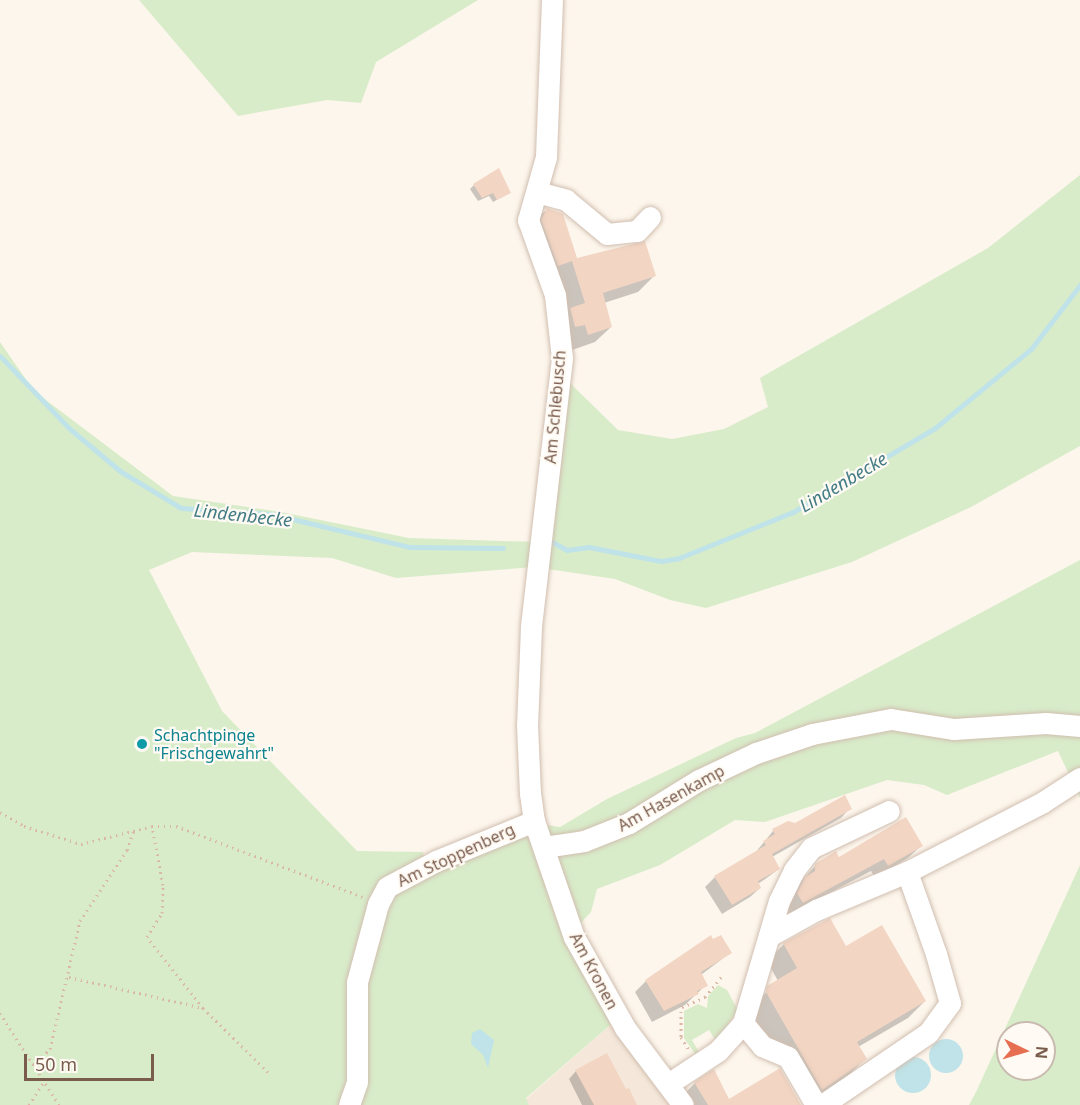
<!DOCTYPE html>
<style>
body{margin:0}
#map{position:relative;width:1080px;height:1105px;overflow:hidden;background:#fdf6ec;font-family:"Noto Sans",sans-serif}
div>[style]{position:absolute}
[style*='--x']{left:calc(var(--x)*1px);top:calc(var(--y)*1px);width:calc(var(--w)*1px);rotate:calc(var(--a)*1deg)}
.residential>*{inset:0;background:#f5e8da}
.green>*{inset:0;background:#d8ecc9}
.water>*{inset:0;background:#bfe3e8}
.round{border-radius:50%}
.shadow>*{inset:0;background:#0003}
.stream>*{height:5px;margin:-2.5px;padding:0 2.5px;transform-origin:2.5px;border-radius:2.5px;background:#bfe3e8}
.building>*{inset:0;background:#f3d5c3}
.path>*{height:3px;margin-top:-1.5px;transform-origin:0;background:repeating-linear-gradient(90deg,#d9b8a5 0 1.5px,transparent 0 6px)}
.roads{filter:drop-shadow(0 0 2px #d1beb0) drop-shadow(0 0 2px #d1beb0)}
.minor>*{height:21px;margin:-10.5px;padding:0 10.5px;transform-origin:10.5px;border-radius:10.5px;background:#fff}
.dots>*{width:16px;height:16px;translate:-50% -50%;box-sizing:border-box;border:3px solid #fffaf3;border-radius:50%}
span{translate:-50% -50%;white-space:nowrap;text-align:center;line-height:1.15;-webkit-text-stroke:4.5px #fffaf3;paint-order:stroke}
.street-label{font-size:16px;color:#7a5c4d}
.culture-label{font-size:16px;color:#0d838f}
.left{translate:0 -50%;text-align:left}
.water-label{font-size:18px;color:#437c86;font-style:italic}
.north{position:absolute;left:996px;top:1021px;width:60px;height:60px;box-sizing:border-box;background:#fffaf3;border:2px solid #cabbb1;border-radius:50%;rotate:95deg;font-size:16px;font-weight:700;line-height:24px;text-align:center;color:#7a5c4d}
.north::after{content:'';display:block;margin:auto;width:21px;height:27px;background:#e76f51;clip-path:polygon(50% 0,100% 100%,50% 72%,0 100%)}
.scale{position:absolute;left:24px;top:1054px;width:130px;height:27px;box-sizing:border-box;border:3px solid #7a5c4d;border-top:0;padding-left:8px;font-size:18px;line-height:21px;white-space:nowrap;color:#7a5c4d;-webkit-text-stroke:4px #fffaf3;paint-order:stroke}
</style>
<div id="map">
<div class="residential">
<div style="clip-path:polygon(616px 1020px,679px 1105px,529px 1105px,526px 1099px)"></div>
</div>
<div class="green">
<div style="clip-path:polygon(139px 0,478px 0,376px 62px,361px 103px,327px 100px,238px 116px)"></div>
<div style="clip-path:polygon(1080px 175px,1080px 446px,971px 507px,852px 562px,706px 608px,670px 600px,615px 579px,541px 568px,570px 361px,571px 384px,618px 430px,672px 439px,724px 429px,768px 407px,760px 378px,988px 248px)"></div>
<div style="clip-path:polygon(0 342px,34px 391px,173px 496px,281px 512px,409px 538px,536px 542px,534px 567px,396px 578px,332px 558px,192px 552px,149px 570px,222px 711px,357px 851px,423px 852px,425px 863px,379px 892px,354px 1083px,344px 1105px,0 1105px)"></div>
<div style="clip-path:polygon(1080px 560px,1080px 798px,1058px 751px,947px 795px,924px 785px,887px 780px,765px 822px,735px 820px,660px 865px,597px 889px,591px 912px,576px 928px,557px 856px,618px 823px,551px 837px,545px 832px,547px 825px,560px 827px,607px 799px,736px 738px,755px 733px)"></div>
<div style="clip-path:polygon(515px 833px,532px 834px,616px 1020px,526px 1098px,529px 1105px,353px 1105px,360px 983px,388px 893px)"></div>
<div style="clip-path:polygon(evenodd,1080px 865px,1080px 1105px,969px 1105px,976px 1092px,1080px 865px,1008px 1033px,1044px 1033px,1044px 1069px,1008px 1069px,1008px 1033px)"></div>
<div style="clip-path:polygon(718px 985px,727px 990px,738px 1010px,716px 1041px,709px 1030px,692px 1040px,699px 1052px,695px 1054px,684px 1038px,684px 1011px,698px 1004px,707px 1008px,708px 996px)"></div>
</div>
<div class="water">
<div style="clip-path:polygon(480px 1029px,494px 1040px,488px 1068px,483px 1055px,471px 1044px,472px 1033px)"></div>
<div class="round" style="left:929px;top:1039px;width:34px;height:34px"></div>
<div class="round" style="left:895px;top:1057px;width:36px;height:36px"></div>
</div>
<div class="shadow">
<div style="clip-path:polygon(474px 185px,509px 193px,493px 202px,489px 196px,478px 201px,470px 189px)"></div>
<div style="clip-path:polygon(545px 211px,562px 215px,576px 260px,654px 276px,638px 292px,604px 303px,611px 327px,595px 342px,572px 350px,570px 340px,555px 326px,568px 312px,556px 276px,529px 226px)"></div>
<div style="clip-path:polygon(850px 808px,841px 818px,772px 857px,779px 869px,758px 884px,760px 888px,750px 897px,722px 914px,705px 887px,715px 877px,755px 853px,773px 831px)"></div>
<div style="clip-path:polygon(921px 846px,908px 858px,875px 878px,871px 871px,790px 914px,785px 906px,792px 891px,816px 865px)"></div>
<div style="clip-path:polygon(713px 941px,730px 953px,701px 975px,706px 985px,685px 1005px,652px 1022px,635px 992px,646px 981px)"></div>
<div style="clip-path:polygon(784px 944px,846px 948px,925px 1001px,908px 1018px,858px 1047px,865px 1059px,848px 1076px,804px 1105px,749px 1009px,778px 981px,767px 961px)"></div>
<div style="clip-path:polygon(576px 1071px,635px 1105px,582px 1105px,569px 1079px)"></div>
<div style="clip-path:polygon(695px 1083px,729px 1102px,799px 1105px,681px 1105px,678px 1100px)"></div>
</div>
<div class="stream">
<div style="--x:0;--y:356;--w:101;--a:46.2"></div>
<div style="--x:70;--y:429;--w:65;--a:40"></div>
<div style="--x:120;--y:471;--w:71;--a:31.2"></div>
<div style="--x:181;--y:508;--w:90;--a:3.8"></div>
<div style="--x:271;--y:514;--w:142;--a:13.4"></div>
<div style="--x:409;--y:547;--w:94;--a:0.6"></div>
<div style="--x:552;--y:542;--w:17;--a:28"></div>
<div style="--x:567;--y:550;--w:22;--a:-8"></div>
<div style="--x:589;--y:547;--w:73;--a:11"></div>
<div style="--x:661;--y:561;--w:18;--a:-9"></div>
<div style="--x:679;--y:558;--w:123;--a:-22"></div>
<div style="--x:793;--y:512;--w:165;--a:-30.6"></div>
<div style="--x:935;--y:428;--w:124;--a:-39.5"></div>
<div style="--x:1031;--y:349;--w:81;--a:-52.6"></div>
</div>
<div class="building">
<div style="clip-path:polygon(499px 168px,511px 193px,497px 200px,493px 193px,482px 198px,473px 184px)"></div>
<div style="clip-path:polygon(547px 208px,563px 214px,577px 258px,645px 241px,656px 276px,603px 293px,612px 327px,588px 335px,585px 325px,575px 327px,570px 308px,585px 303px,572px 261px,558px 266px,541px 220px)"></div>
<div style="clip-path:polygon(845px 795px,852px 809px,772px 854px,780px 869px,758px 881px,761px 888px,732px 905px,714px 876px,766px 845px,763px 841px,775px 834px,772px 829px,788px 821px,795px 823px)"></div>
<div style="clip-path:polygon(906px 817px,923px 846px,888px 866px,884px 859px,803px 903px,797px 893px,805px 877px,815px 871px,815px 864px,836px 851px,839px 857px)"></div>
<div style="clip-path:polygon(830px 918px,846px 946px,882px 925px,926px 1001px,857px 1042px,867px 1059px,822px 1090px,766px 992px,767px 986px,797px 968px,783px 943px)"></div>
<div style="clip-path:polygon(711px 935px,713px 939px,721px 935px,732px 953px,701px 972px,708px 986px,697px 991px,699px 994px,664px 1011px,645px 980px)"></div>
<div style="clip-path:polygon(607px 1053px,626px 1089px,629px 1088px,637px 1105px,594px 1105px,575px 1070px)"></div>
<div style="clip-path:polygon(780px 1068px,801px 1105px,708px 1105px,694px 1082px,714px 1069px,729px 1099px)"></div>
</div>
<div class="path">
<div style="--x:0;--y:812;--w:28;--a:30"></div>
<div style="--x:24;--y:826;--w:60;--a:17.5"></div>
<div style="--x:81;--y:844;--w:73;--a:-14.2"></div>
<div style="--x:152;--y:826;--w:24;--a:0"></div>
<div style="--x:176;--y:826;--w:200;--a:20.8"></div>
<div style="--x:69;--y:977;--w:138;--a:13"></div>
<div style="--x:203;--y:1008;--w:90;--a:-128.3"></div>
<div style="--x:147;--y:937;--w:28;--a:-58"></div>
<div style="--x:162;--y:913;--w:28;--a:-88"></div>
<div style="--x:163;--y:885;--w:60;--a:-100.6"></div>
<div style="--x:681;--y:1005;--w:32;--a:90"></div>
<div style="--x:681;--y:1037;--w:15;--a:58"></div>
<div style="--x:682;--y:1007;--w:25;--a:-23"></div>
<div style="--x:705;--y:997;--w:28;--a:-51"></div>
<div style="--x:203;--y:1008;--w:95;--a:44.6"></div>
<div style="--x:0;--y:1013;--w:109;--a:57.3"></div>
<div style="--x:33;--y:1065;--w:23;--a:-43"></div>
<div style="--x:50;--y:1049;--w:131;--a:-76.8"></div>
<div style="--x:80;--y:921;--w:85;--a:-56.5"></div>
<div style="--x:127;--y:850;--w:21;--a:-71"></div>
<div style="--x:29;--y:1105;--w:27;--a:-57"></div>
</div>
<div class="roads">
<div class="minor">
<div style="--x:552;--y:0;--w:157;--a:92.2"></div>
<div style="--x:546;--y:157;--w:66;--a:105.9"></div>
<div style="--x:528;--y:220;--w:80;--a:70.2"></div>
<div style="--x:555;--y:295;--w:63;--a:83.7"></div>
<div style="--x:562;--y:358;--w:271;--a:96.6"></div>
<div style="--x:531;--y:627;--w:98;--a:92.3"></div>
<div style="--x:527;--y:725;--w:68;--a:87.5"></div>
<div style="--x:530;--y:793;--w:28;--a:82"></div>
<div style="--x:534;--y:821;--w:123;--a:71"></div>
<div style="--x:574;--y:937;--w:104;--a:60.7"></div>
<div style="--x:625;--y:1028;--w:96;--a:53"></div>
<div style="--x:537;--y:192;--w:30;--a:15"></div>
<div style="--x:566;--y:200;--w:53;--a:39.7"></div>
<div style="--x:607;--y:234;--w:30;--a:-6"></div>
<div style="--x:637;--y:231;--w:19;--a:-47"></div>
<div style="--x:544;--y:847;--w:40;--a:-8.5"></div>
<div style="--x:584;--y:841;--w:48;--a:-21.8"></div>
<div style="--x:629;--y:823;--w:82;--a:-31.6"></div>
<div style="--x:699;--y:780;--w:63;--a:-25.3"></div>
<div style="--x:756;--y:753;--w:59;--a:-18.7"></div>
<div style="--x:812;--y:734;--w:80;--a:-10.8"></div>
<div style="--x:891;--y:719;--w:64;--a:9"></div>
<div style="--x:954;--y:729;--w:92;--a:-3.7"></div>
<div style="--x:1046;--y:723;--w:34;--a:5"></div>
<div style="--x:907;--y:872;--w:153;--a:-27.2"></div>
<div style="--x:1043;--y:802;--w:44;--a:-33"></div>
<div style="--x:769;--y:936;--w:54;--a:-29"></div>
<div style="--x:816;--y:910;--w:99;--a:-22.7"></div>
<div style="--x:907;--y:872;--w:87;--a:70.5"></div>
<div style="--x:936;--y:954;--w:51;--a:74.1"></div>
<div style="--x:950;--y:1003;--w:37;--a:126"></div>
<div style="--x:928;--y:1033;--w:128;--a:145.8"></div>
<div style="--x:743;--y:1023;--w:127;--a:-73.6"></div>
<div style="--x:779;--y:901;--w:34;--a:-64"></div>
<div style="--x:794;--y:870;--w:28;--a:-52"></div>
<div style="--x:811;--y:848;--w:86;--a:-25.4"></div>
<div style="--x:668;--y:1084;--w:60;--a:-33.4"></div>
<div style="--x:718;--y:1051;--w:38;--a:-48"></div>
<div style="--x:743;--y:1023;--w:30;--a:50"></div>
<div style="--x:762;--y:1046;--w:28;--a:23"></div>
<div style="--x:788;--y:1057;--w:56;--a:59.7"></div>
<div style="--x:349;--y:1105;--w:24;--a:-71"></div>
<div style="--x:357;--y:1082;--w:100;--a:-90"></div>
<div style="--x:357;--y:982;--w:81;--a:-74.9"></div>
<div style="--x:378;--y:904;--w:19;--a:-62"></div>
<div style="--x:387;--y:887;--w:55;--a:-28"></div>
<div style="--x:436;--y:861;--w:106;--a:-22.2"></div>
</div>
</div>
<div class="dots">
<div style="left:142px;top:744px;background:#0f9aa8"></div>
</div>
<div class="street-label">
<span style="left:555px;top:407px;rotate:-85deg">Am Schlebusch</span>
<span style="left:671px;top:798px;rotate:-29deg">Am Hasenkamp</span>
<span style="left:456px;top:855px;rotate:-25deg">Am Stoppenberg</span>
<span style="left:594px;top:971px;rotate:62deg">Am Kronen</span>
</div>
<div class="culture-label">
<span class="left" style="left:154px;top:744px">Schachtpinge<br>"Frischgewahrt"</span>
</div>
<div class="water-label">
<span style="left:843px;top:482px;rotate:-31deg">Lindenbecke</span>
<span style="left:243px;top:515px;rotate:6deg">Lindenbecke</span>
</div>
<div class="north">N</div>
<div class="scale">50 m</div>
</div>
